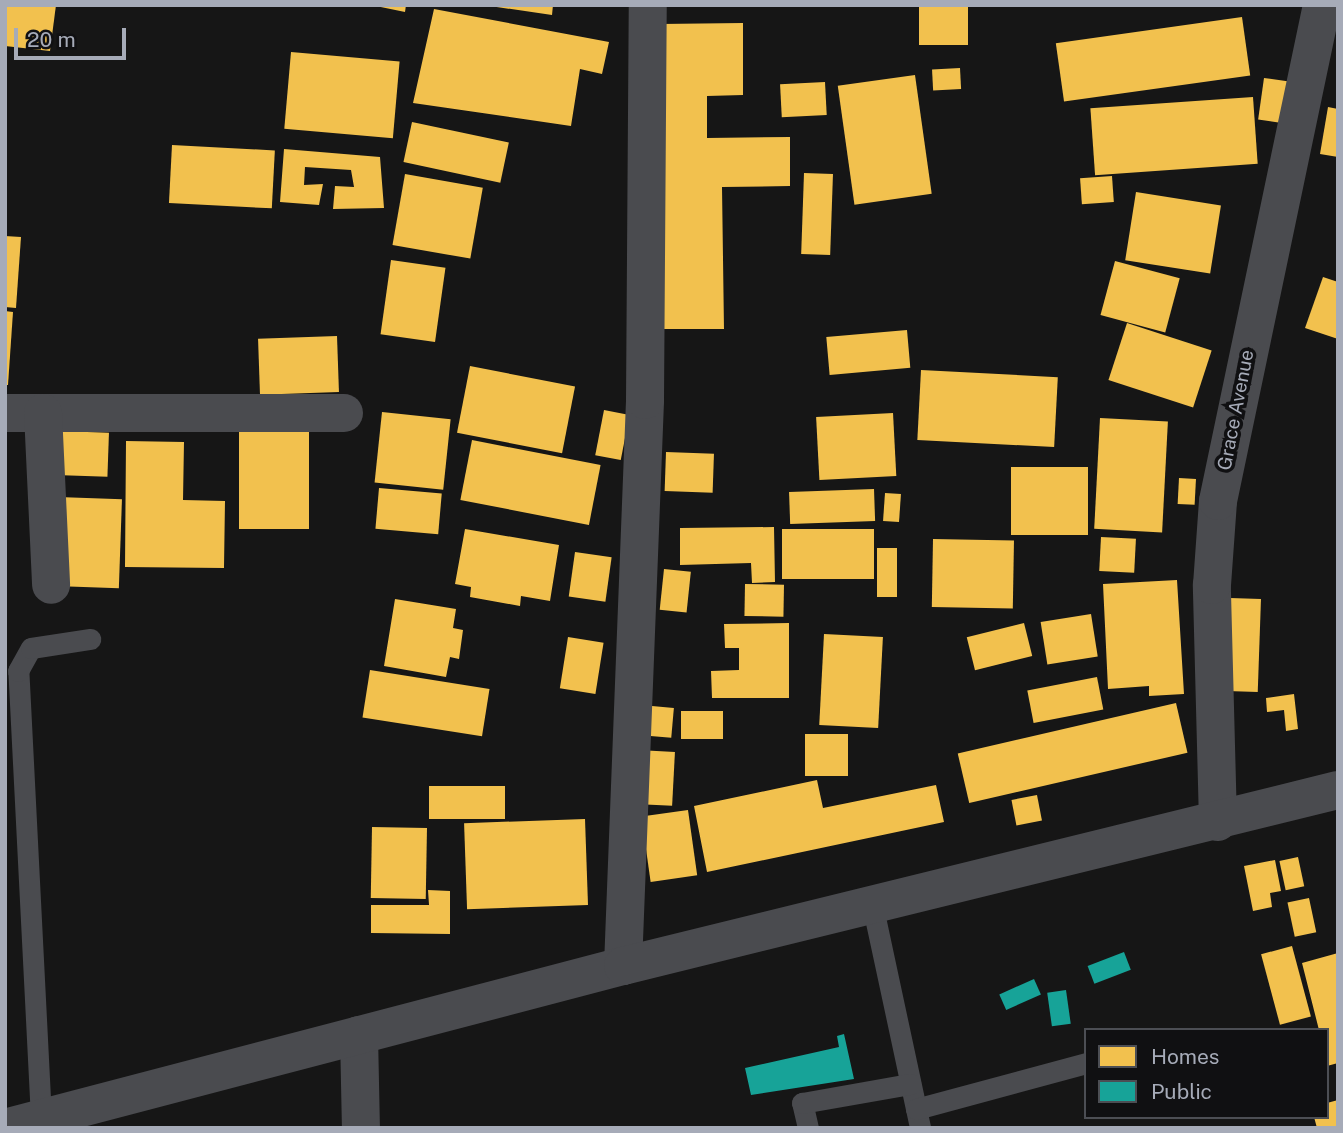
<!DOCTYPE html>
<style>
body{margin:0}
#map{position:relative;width:1343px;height:1133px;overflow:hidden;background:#161616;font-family:"Public Sans",sans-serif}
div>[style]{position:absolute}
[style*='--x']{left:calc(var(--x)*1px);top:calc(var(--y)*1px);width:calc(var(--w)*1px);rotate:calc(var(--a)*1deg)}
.homes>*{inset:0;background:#f2c14e;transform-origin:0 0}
.public>*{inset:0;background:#17a398;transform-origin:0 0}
.service>*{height:21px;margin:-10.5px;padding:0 10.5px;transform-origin:10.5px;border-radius:10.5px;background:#4a4b4f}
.minor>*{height:38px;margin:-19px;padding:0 19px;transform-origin:19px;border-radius:19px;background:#4a4b4f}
span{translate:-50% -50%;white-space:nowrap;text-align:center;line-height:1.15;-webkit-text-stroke:7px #101012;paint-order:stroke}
.street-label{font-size:19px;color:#a6abb8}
.frame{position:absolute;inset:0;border:7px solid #a6abb8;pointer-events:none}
.legend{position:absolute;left:1084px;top:1028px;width:245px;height:91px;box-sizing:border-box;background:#101012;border:2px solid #4c4e54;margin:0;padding:9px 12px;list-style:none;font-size:21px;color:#a6abb8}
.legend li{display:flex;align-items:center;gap:14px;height:35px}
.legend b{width:35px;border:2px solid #4c4e54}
.scale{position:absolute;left:14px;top:28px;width:112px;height:32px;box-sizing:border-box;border:4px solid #a6abb8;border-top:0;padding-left:9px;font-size:21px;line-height:24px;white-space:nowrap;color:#a6abb8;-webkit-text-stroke:5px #101012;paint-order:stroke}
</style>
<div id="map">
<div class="homes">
<div style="clip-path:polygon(5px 5px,56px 5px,50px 51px,5px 46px)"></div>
<div style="clip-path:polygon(371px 5px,406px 5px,405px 12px)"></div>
<div style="clip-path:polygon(483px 5px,553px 5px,552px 15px)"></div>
<div style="left:919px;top:5px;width:49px;height:40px"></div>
<div style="clip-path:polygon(434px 9px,609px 42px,602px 74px,580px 69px,571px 126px,413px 103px)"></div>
<div style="left:1242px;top:17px;width:59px;height:188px;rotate:82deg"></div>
<div style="clip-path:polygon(743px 23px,743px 95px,707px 96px,707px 138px,790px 137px,790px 186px,722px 187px,724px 329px,663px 329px,660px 24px)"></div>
<div style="left:291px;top:52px;width:109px;height:77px;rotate:5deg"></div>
<div style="left:960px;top:68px;width:21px;height:28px;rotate:87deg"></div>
<div style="left:915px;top:75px;width:120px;height:78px;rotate:82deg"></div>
<div style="left:1264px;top:78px;width:29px;height:42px;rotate:8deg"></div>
<div style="left:825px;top:82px;width:33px;height:45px;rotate:87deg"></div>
<div style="left:1253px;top:97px;width:67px;height:163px;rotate:86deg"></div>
<div style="clip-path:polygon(1328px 107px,1338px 109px,1338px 157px,1320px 154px)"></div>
<div style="left:412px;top:122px;width:99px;height:41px;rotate:12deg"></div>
<div style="left:172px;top:145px;width:103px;height:58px;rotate:3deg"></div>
<div style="clip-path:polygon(284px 149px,380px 157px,384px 208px,333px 209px,335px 186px,354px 187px,351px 170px,305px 167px,304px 185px,323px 184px,319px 205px,280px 202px)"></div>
<div style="left:804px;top:173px;width:29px;height:81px;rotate:2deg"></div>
<div style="left:405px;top:174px;width:79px;height:72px;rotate:10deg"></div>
<div style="left:1112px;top:176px;width:26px;height:32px;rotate:86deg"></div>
<div style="left:1136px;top:192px;width:86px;height:69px;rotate:9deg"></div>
<div style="clip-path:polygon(5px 236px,21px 237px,16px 308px,5px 307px)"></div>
<div style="left:391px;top:260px;width:55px;height:75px;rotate:8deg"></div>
<div style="left:1115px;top:261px;width:67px;height:56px;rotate:15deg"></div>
<div style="clip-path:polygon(1323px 277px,1338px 282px,1338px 339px,1305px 328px)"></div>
<div style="clip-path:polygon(5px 311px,13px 312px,8px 385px,5px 385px)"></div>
<div style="left:1127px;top:323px;width:89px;height:60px;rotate:18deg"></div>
<div style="left:907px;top:330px;width:38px;height:81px;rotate:85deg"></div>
<div style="left:337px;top:336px;width:56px;height:79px;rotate:88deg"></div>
<div style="left:470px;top:366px;width:107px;height:68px;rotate:11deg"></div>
<div style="left:921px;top:370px;width:137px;height:70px;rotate:3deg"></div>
<div style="left:604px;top:410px;width:26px;height:46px;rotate:11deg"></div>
<div style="left:382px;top:412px;width:69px;height:71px;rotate:6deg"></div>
<div style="left:893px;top:413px;width:63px;height:77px;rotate:87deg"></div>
<div style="left:1100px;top:418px;width:68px;height:111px;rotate:3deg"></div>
<div style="left:57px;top:431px;width:52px;height:44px;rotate:2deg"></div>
<div style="left:239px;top:432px;width:70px;height:97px"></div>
<div style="left:472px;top:440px;width:131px;height:61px;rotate:11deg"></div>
<div style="clip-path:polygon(126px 441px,184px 442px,183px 500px,225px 501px,224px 568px,125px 567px)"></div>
<div style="left:666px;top:452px;width:48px;height:39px;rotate:2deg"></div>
<div style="left:1011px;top:467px;width:77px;height:68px"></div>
<div style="left:1179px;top:478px;width:17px;height:26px;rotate:3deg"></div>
<div style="left:379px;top:488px;width:63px;height:41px;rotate:5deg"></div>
<div style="left:874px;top:489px;width:32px;height:85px;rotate:88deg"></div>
<div style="left:885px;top:493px;width:16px;height:28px;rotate:4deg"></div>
<div style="left:58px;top:497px;width:64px;height:89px;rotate:2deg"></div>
<div style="clip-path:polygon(774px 527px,775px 582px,752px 583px,751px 563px,680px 565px,680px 528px)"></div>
<div style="clip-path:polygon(465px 529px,559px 545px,550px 601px,521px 596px,520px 606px,470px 597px,471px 587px,455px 584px)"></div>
<div style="left:782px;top:529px;width:92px;height:50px"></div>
<div style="left:1101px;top:537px;width:35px;height:34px;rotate:3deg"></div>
<div style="left:933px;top:539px;width:81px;height:68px;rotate:1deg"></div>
<div style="left:877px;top:548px;width:20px;height:49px"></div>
<div style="left:575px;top:552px;width:37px;height:45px;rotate:8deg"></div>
<div style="left:664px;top:569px;width:27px;height:41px;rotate:6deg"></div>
<div style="clip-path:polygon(1177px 580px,1184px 694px,1149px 696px,1149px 686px,1108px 689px,1103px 584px)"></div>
<div style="left:745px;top:584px;width:39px;height:32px;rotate:1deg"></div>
<div style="left:1230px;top:598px;width:31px;height:93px;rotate:2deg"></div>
<div style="clip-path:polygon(395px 599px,456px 609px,453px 628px,463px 630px,459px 659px,450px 657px,446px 677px,384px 666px)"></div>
<div style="left:1091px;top:614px;width:43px;height:51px;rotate:81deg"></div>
<div style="clip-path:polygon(789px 623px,789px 698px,712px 698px,711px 671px,739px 670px,739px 648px,725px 648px,724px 624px)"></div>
<div style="left:1024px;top:623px;width:34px;height:59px;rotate:76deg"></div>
<div style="left:824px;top:634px;width:59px;height:91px;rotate:3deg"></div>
<div style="left:568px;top:637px;width:36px;height:52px;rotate:9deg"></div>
<div style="left:370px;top:670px;width:121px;height:48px;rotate:9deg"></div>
<div style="left:1097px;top:677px;width:33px;height:71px;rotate:79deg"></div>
<div style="clip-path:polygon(1294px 694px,1298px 729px,1286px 731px,1284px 710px,1267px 712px,1266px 698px)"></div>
<div style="left:1176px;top:703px;width:51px;height:224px;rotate:77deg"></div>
<div style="left:641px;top:705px;width:33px;height:30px;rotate:5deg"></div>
<div style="left:723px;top:711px;width:28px;height:42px;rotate:90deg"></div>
<div style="left:805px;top:734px;width:43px;height:42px"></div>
<div style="left:638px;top:750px;width:37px;height:54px;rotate:3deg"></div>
<div style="clip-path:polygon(817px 780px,823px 808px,936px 785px,944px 822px,707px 872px,694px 806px)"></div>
<div style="left:429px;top:786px;width:76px;height:33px"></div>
<div style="left:1037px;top:795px;width:26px;height:26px;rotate:79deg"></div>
<div style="left:688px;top:810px;width:66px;height:47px;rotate:82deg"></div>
<div style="left:585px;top:819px;width:86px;height:121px;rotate:88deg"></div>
<div style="left:372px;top:827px;width:55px;height:71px;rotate:1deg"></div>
<div style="left:1298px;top:857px;width:30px;height:19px;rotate:78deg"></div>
<div style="clip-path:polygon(1275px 860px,1281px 891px,1270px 893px,1272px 907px,1253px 911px,1244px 866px)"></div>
<div style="clip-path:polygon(428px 890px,450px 891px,450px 934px,371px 933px,371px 905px,429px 905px)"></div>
<div style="left:1309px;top:898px;width:35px;height:22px;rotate:78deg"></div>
<div style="left:1292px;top:946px;width:73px;height:32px;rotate:75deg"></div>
<div style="clip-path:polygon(1338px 953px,1338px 1063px,1327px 1066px,1327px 1030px,1319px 1030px,1302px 963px)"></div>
<div style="clip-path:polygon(1338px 1100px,1338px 1128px,1317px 1128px,1314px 1117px,1327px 1117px,1327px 1103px)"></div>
</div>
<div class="public">
<div style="left:1124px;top:952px;width:19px;height:39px;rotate:69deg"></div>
<div style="left:1034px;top:979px;width:17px;height:38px;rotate:66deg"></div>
<div style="left:1066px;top:990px;width:34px;height:19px;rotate:82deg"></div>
<div style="clip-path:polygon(844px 1034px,854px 1079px,751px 1095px,745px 1068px,839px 1047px,837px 1036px)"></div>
</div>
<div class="service">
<div style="--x:873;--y:908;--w:225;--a:77.9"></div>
<div style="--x:916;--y:1109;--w:176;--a:-15.1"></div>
<div style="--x:41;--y:1118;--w:448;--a:-92.9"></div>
<div style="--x:18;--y:671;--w:26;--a:-61"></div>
<div style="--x:31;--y:648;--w:60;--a:-8.7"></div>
<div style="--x:808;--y:1128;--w:26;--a:-103"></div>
<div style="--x:802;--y:1103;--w:110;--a:-10"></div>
</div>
<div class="minor">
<div style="--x:5;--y:413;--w:339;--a:0"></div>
<div style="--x:43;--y:413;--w:172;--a:87.3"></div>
<div style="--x:1218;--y:822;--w:237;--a:-91.5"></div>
<div style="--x:1212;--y:585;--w:84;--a:-85.9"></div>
<div style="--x:1218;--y:501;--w:507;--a:-78.16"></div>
<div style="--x:623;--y:966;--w:566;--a:-87.77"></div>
<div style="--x:645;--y:400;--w:395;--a:-89.6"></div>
<div style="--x:359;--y:1035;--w:93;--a:88.8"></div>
<div style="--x:5;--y:1128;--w:639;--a:-14.69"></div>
<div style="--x:623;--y:966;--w:736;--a:-13.83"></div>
</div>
<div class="street-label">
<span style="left:1236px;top:410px;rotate:-79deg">Grace Avenue</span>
</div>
<div class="frame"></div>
<ul class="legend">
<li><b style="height:19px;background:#f2c14e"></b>Homes</li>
<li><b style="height:19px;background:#17a398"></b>Public</li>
</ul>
<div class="scale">20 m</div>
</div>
